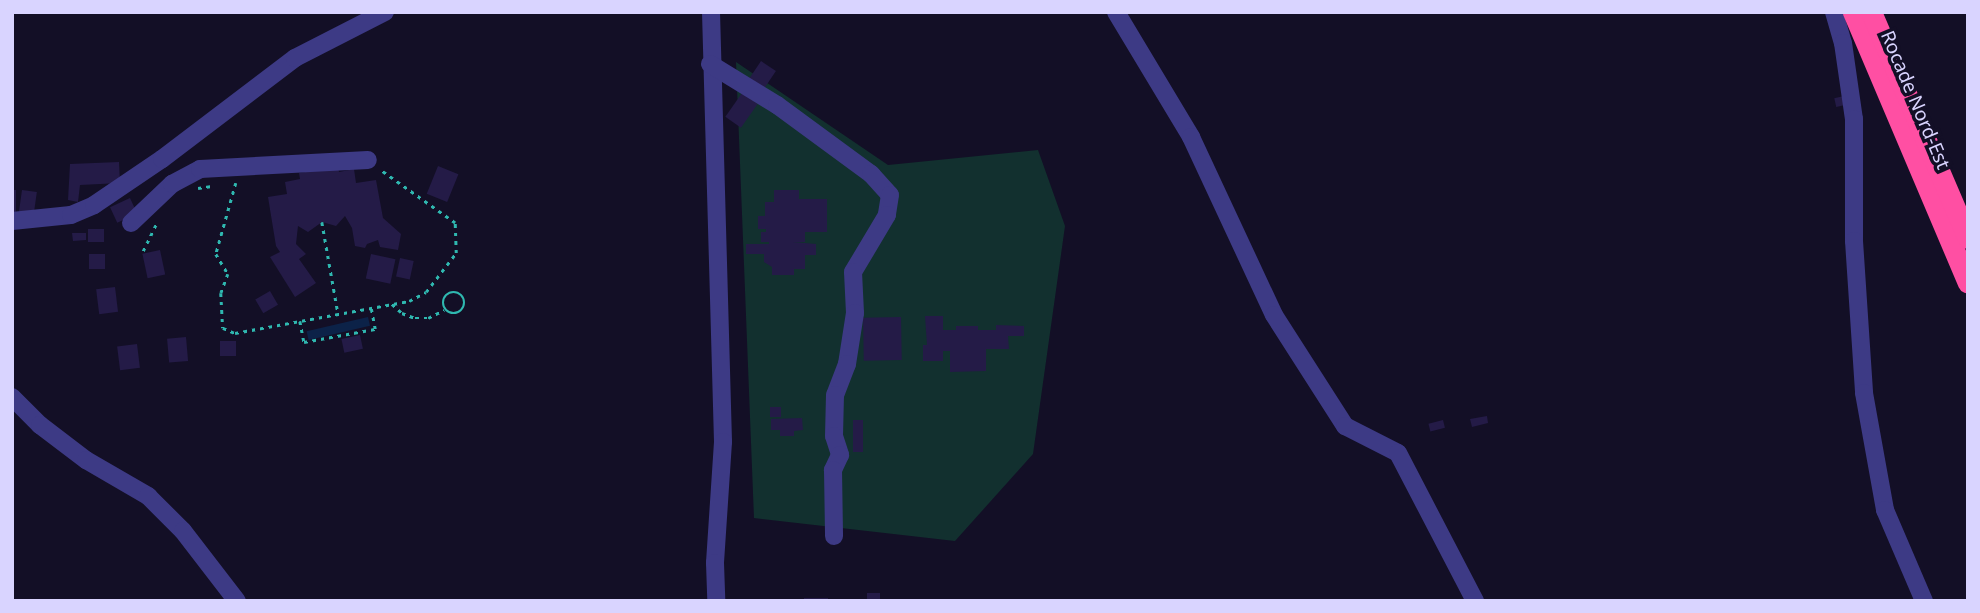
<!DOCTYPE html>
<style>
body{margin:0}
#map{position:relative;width:1980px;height:613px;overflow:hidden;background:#130f26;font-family:"Noto Sans",sans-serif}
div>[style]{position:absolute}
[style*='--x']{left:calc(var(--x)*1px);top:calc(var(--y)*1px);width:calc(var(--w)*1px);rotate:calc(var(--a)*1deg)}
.green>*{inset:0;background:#12302f}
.water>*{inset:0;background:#0c2248;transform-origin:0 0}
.building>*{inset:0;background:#241b47;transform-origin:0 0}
.path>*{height:2.5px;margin-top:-1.25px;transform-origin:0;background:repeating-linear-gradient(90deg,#2fb8b0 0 3.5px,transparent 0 8.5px)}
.path>.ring{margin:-1.25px;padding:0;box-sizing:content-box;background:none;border:2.5px solid #2fb8b0;border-radius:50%}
.minor>*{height:18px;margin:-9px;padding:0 9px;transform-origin:9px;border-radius:9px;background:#3d3a85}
.highway>*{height:21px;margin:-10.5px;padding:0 10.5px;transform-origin:10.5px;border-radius:10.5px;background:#ff4fa3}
span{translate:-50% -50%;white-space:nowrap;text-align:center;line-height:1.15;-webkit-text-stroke:7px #130f26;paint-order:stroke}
.street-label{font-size:19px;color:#d9d4ff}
.frame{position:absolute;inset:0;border:14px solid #d9d4ff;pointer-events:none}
</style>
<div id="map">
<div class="green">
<div style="clip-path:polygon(736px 62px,888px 165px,1038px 150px,1065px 226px,1033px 454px,955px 541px,754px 518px)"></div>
</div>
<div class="water">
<div style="left:368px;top:317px;width:9px;height:63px;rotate:77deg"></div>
</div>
<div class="building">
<div style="left:761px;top:61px;width:18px;height:27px;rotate:34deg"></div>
<div style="left:742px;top:93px;width:19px;height:29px;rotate:35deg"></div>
<div style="left:1844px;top:96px;width:9px;height:10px;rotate:77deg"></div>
<div style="clip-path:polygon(119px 162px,120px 183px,80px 185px,78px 202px,68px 200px,70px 164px)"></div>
<div style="left:438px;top:166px;width:22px;height:30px;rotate:22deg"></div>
<div style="clip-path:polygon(338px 167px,339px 172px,354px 169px,356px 183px,376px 180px,383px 218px,401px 234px,398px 250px,380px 247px,378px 240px,367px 244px,365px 248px,355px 246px,352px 228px,345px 216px,336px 226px,322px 222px,308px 232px,298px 226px,296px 244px,306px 254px,299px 259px,316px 283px,295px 297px,270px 257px,280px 252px,276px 246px,268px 197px,287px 194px,285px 182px,300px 179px,299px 173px)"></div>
<div style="left:12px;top:190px;width:4px;height:22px"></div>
<div style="left:22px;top:190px;width:15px;height:22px;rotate:8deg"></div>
<div style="clip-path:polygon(774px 190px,799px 190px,799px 199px,827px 199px,827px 232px,805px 232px,805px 242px,793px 242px,816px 244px,816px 255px,805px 255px,805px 269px,794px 269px,794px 275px,772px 275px,772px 267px,764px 262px,764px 254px,746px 254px,746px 244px,769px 244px,769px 242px,761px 242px,761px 232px,766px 232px,766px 229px,758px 229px,758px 216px,765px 216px,765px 202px,774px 202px)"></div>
<div style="left:130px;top:198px;width:17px;height:22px;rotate:65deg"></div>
<div style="left:88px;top:229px;width:16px;height:13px"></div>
<div style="clip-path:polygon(72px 233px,86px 233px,86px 240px,73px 241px)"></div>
<div style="left:160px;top:250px;width:25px;height:18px;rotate:78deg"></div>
<div style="left:89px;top:254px;width:16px;height:15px"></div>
<div style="left:371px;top:254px;width:25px;height:25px;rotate:12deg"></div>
<div style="left:400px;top:258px;width:14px;height:19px;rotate:12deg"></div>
<div style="left:115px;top:287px;width:25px;height:19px;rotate:83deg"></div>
<div style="left:270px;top:291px;width:16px;height:17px;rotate:60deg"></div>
<div style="clip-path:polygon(925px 316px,943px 316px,943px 330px,956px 330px,956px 326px,978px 326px,978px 330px,996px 330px,996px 325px,1024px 326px,1024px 336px,1008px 336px,1009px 349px,986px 349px,986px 371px,950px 372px,950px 351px,943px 351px,943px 361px,923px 361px,923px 345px,927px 345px)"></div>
<div style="left:901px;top:317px;width:43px;height:38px;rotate:89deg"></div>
<div style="left:360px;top:335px;width:14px;height:19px;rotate:78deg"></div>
<div style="left:186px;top:337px;width:24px;height:19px;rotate:85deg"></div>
<div style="left:236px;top:341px;width:15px;height:16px;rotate:90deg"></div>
<div style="left:137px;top:344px;width:24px;height:20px;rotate:83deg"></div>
<div style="left:770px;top:407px;width:11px;height:10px"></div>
<div style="clip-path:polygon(1487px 416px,1488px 423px,1472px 427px,1470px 419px)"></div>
<div style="clip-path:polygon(802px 418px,803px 430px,794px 431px,794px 436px,780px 436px,780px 430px,771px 430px,771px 419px)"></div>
<div style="left:853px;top:420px;width:10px;height:32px"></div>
<div style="left:1443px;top:420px;width:8px;height:15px;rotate:76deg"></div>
<div style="left:867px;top:593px;width:13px;height:8px"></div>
<div style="left:804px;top:598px;width:24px;height:3px"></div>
</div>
<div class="path">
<div style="--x:236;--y:183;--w:74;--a:105.7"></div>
<div style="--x:216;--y:254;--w:23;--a:59"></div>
<div style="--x:228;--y:274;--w:20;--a:110"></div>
<div style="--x:221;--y:293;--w:35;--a:87"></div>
<div style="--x:223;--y:328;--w:13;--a:23"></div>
<div style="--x:235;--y:333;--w:177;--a:-10.4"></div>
<div style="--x:409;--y:301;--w:19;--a:-28"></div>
<div style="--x:426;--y:292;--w:49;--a:-52.4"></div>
<div style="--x:456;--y:253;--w:30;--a:-92"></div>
<div style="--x:455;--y:223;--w:93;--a:-144.6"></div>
<div style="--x:198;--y:188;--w:14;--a:-8"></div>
<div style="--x:322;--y:222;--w:92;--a:80"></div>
<div style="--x:143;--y:251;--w:32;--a:-64"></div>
<div class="ring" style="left:443px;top:292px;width:19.5px;height:19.5px"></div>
<div style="--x:392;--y:304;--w:13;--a:42"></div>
<div style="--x:402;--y:313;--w:14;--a:21"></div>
<div style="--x:415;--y:318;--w:13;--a:0"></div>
<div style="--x:428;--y:318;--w:18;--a:-27"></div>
<div style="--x:300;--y:321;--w:21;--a:79"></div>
<div style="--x:304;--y:342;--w:72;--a:-10.4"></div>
<div style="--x:375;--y:329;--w:21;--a:-101"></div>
</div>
<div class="minor">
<div style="--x:711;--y:12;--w:430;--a:88.4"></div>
<div style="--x:723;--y:442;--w:121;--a:93.8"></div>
<div style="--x:715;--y:563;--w:38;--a:88"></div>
<div style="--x:1116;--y:12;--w:146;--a:59"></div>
<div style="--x:1191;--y:137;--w:196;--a:65"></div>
<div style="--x:1274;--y:315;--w:132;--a:57.4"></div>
<div style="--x:1345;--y:426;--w:59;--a:27"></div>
<div style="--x:1398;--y:453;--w:167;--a:62.5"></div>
<div style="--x:1834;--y:12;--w:32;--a:74"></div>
<div style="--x:1843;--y:43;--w:77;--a:81.8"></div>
<div style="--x:1854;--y:119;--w:122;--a:90"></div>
<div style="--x:1854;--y:241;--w:152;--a:86.2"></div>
<div style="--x:1864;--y:393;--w:119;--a:79.8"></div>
<div style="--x:1885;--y:510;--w:99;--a:66.8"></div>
<div style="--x:710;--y:64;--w:79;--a:31.5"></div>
<div style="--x:777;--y:105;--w:117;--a:36.3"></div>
<div style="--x:871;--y:174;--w:28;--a:48"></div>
<div style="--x:890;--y:195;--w:20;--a:99"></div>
<div style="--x:887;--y:215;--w:66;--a:120.8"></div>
<div style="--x:853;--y:272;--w:41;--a:87.2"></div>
<div style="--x:855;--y:313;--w:52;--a:98.9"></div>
<div style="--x:847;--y:364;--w:33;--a:111"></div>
<div style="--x:835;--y:395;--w:41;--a:91.4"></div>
<div style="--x:834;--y:436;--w:20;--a:72"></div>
<div style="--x:840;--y:455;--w:17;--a:115"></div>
<div style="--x:833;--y:470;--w:66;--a:89.1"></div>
<div style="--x:12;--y:221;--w:59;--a:-5.8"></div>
<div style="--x:71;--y:215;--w:25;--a:-23"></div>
<div style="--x:94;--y:205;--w:82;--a:-34.1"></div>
<div style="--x:162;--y:159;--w:167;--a:-37.2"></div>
<div style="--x:295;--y:58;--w:101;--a:-27.1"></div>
<div style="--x:131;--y:223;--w:57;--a:-43.6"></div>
<div style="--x:172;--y:184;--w:32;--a:-28"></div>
<div style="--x:200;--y:169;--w:168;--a:-3.1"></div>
<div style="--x:12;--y:397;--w:40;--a:45"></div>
<div style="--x:40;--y:425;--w:58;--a:37.3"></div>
<div style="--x:86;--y:460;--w:72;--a:30.1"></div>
<div style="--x:148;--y:496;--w:49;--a:45"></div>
<div style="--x:183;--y:531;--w:88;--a:52.4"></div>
</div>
<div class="highway">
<div style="--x:1853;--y:12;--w:294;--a:67"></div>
<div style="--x:1871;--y:12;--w:246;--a:66.8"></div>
</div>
<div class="street-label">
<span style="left:1915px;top:100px;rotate:67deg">Rocade Nord-Est</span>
</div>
<div class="frame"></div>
</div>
